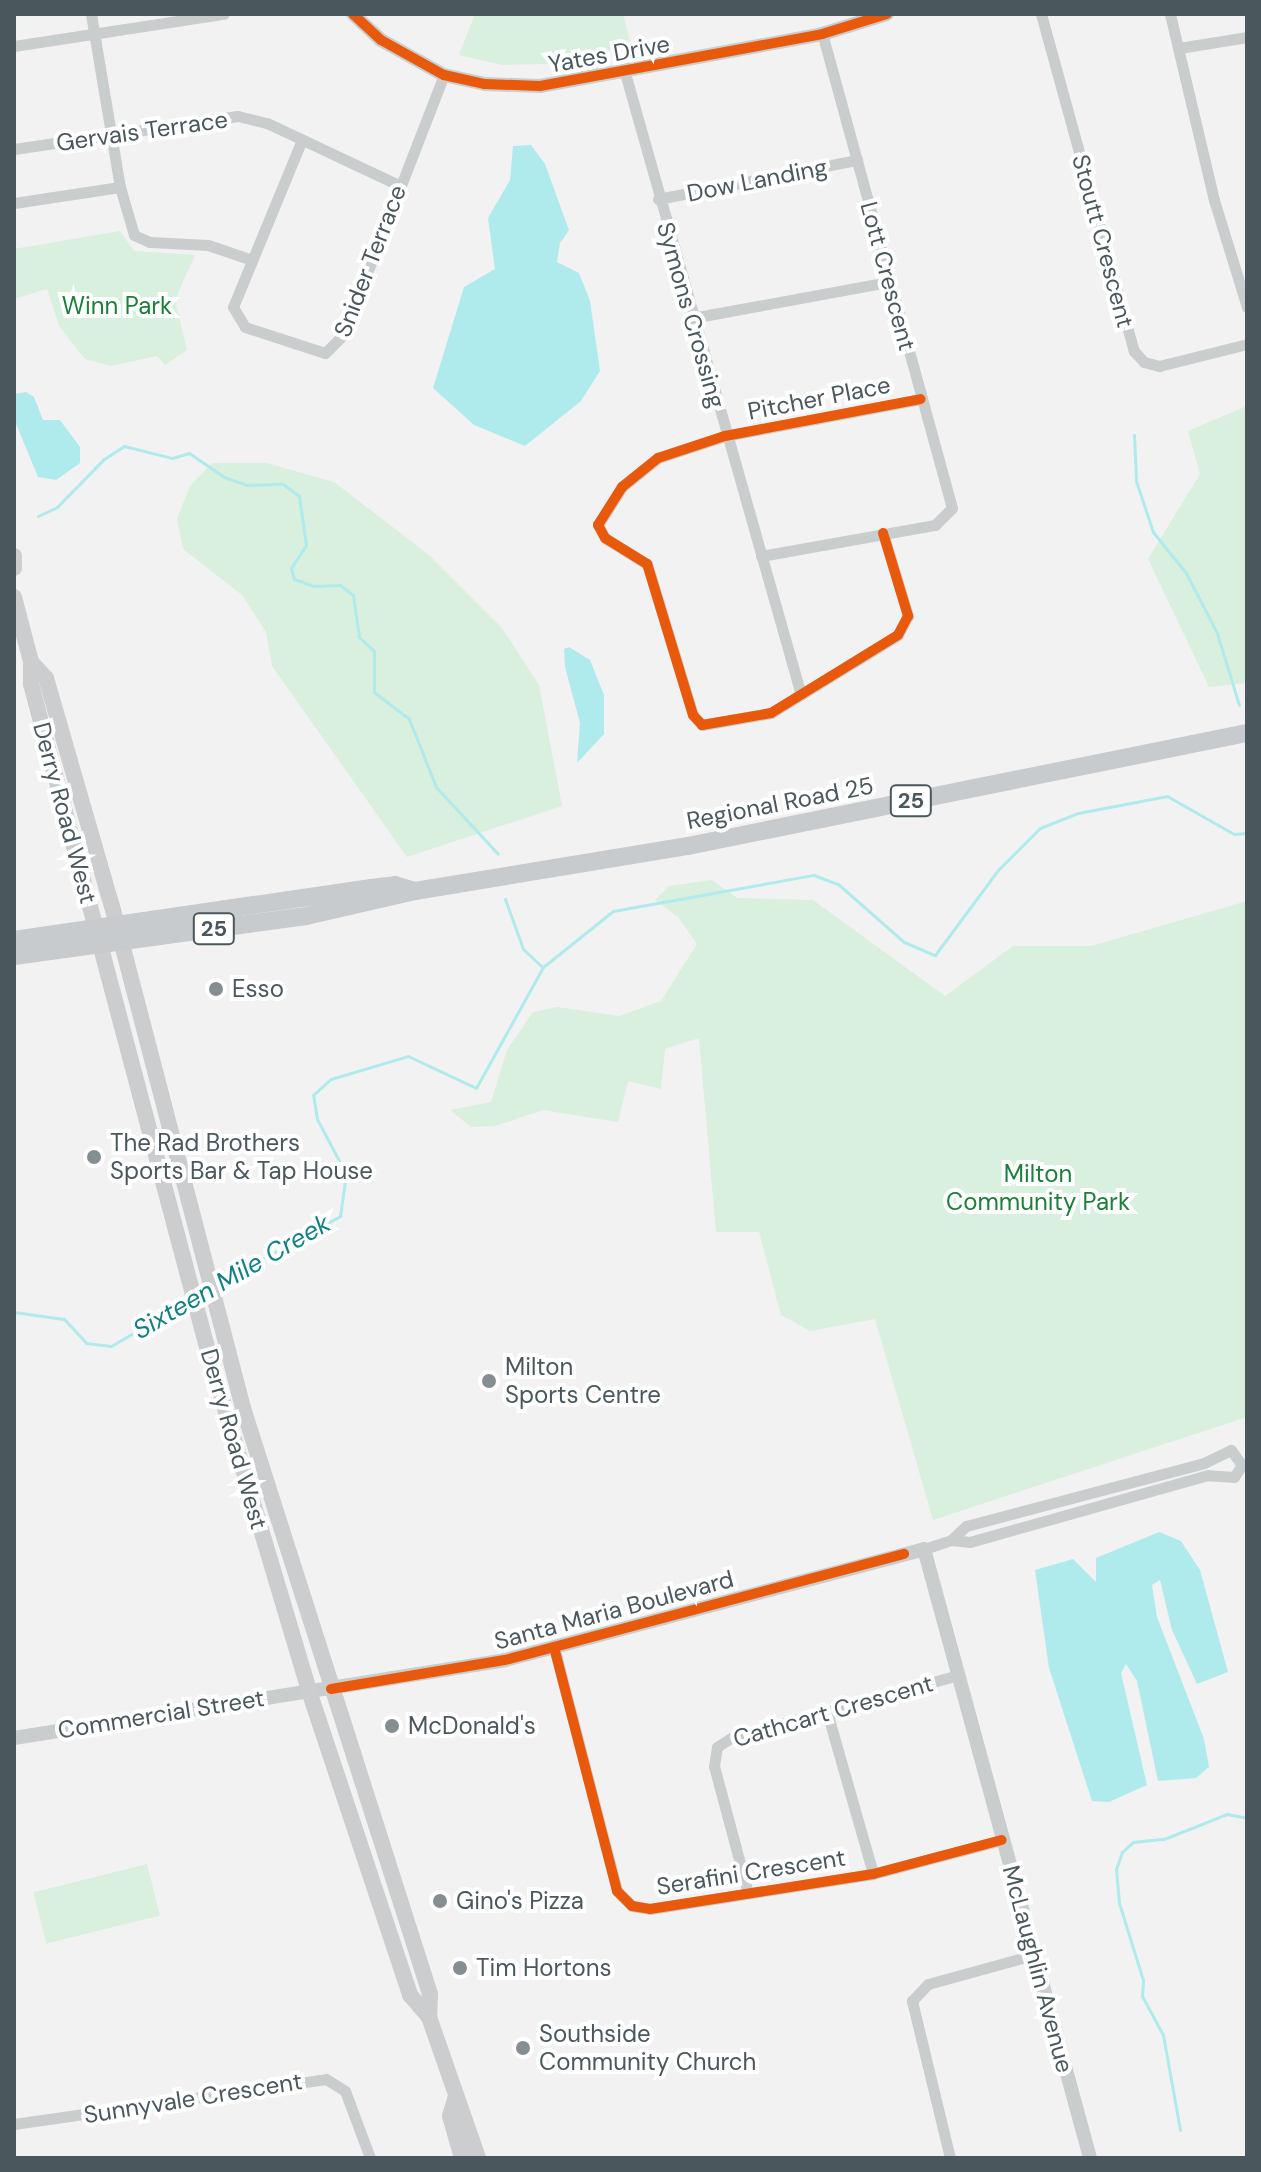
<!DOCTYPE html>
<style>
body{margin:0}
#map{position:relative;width:1261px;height:2172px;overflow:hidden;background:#f2f2f2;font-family:"DM Sans",sans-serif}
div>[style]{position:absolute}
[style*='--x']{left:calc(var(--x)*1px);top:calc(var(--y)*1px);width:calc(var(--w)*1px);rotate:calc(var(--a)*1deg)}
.green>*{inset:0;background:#d8f0dd;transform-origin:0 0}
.water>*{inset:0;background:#afebec}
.stream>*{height:3px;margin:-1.5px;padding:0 1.5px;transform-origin:1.5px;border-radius:1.5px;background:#afebec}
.minor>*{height:11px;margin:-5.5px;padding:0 5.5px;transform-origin:5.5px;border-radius:5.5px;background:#cacdce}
.tertiary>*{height:14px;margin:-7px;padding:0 7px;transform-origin:7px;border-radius:7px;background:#cacdce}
.secondary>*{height:16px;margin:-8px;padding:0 8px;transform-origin:8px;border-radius:8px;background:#cbcdcf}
.primary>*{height:18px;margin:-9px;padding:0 9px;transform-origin:9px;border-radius:9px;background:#c8cbcd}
.cycleway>*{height:10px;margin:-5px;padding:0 5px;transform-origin:5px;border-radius:5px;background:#e8590c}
.dots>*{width:22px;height:22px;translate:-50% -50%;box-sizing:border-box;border:4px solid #fff;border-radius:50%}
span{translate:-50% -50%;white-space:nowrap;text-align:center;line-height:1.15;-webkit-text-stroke:8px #fff;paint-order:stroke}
.shield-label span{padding:2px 6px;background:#fff;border:2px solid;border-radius:6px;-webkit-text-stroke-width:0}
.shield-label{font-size:22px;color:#4a585e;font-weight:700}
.street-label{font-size:24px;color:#4a585e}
.park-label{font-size:24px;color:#1c7e3a}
.poi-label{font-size:24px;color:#4a585e}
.left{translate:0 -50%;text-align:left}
.water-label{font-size:26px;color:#128082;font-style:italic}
.frame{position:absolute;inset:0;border:16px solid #4a585e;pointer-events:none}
</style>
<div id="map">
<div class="green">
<div style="clip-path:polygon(475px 14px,623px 14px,631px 46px,544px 64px,502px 65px,459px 55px)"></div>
<div style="clip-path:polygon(120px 231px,134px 251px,195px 255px,175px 300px,187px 350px,165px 365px,157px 356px,111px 366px,85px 359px,59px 326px,47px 289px,14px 299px,14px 249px)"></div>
<div style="clip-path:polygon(1247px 406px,1247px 683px,1209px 687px,1148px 559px,1200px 474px,1188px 431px)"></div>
<div style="clip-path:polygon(212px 463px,267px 463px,334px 482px,429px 555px,502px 628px,539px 685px,562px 806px,407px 857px,272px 666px,266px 632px,242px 595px,183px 549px,177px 519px,190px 486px)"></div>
<div style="clip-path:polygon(712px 880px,737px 898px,813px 900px,945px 996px,1013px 946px,1091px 946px,1247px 901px,1247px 1417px,933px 1520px,875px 1319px,810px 1331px,781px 1315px,759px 1232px,716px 1232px,699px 1038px,665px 1049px,661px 1089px,628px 1081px,618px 1122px,543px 1110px,495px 1126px,471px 1127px,450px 1110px,491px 1102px,507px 1050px,533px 1012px,557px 1007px,619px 1016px,661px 1001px,697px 944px,678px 917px,655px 900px,669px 886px)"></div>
<div style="left:147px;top:1864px;width:53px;height:117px;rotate:76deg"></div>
</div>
<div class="water">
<div style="clip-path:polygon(531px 145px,545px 164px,569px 230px,560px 243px,557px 262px,579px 273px,590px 301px,600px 371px,581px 401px,525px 446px,474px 425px,433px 388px,464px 287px,495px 269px,488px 218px,510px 180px,513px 146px)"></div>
<div style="clip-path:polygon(26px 392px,34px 397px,43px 420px,60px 420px,80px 447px,80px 463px,56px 480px,38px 477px,14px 419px,14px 394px)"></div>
<div style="clip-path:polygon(569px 647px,590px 660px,604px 695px,604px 734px,577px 763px,580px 723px,565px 667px,564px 649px)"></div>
<div style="clip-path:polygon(1159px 1532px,1181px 1541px,1200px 1570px,1228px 1672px,1197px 1684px,1172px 1630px,1160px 1580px,1152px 1585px,1157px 1617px,1204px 1739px,1209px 1767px,1196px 1778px,1158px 1781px,1137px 1681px,1126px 1664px,1121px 1673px,1147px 1785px,1109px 1802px,1092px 1801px,1049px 1668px,1035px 1570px,1073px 1559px,1096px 1582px,1096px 1558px)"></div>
</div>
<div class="stream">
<div style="--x:1134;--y:435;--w:46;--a:87.5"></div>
<div style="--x:1136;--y:481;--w:54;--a:71.6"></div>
<div style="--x:1153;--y:532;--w:53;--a:51.2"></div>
<div style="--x:1186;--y:573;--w:68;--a:62.7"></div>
<div style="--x:1217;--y:633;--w:75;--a:73"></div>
<div style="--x:38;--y:516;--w:21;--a:-25"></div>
<div style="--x:57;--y:507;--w:67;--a:-45.6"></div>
<div style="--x:104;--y:459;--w:24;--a:-33"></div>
<div style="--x:124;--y:446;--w:49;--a:14"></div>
<div style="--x:172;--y:458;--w:18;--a:-16"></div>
<div style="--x:189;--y:453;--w:42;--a:34.4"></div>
<div style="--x:224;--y:477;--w:24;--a:19"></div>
<div style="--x:247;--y:485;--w:36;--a:-2"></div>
<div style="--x:283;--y:484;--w:20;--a:37"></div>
<div style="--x:299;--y:496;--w:49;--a:81.9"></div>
<div style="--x:306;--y:545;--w:27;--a:123"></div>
<div style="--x:291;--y:568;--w:11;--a:75"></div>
<div style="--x:294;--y:579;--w:20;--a:20"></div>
<div style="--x:313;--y:586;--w:27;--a:-2"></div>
<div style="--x:340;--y:585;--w:16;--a:38"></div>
<div style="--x:353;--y:595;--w:42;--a:81.9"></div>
<div style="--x:359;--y:637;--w:21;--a:43"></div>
<div style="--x:374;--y:651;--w:41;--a:90"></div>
<div style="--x:374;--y:692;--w:44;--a:37.6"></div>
<div style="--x:409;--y:719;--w:73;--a:68.3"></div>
<div style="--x:436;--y:787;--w:91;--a:47.2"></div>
<div style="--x:505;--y:899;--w:53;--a:70.2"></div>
<div style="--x:523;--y:949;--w:26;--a:43"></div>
<div style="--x:217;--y:1284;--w:141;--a:-28.9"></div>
<div style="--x:340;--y:1216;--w:42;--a:-81.9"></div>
<div style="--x:346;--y:1174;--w:62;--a:-117.8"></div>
<div style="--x:317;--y:1119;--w:24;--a:-99"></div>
<div style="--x:313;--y:1095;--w:24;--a:-42"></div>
<div style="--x:331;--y:1079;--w:80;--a:-16.6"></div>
<div style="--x:408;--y:1056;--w:75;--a:25.2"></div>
<div style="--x:476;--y:1088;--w:138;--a:-61"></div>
<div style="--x:543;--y:967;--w:90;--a:-38.7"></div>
<div style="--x:613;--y:911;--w:204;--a:-10.2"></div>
<div style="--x:814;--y:875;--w:26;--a:21"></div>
<div style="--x:838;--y:884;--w:88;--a:41.3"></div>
<div style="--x:904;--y:942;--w:34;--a:23"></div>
<div style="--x:935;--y:955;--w:106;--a:-53.5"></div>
<div style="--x:998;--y:870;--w:59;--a:-45"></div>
<div style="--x:1040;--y:828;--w:41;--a:-21.5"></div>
<div style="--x:1078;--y:813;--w:91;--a:-10.8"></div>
<div style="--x:1167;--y:796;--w:77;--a:29.6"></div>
<div style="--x:1234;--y:834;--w:13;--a:-4"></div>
<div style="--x:14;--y:1312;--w:50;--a:8"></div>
<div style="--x:64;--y:1319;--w:33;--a:47"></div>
<div style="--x:86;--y:1343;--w:25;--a:7"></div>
<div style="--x:111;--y:1346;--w:91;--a:-30.2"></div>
<div style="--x:1247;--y:1725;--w:34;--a:90"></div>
<div style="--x:1180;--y:2130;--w:97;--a:-100.1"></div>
<div style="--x:1163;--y:2035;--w:44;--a:-118.3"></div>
<div style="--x:1142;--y:1996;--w:16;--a:-86"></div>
<div style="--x:1143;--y:1980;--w:81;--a:-107.3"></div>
<div style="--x:1119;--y:1903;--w:34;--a:-95"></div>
<div style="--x:1116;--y:1869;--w:18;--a:-71"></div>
<div style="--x:1122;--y:1852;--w:15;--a:-42"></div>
<div style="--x:1133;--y:1842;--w:31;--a:-6"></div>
<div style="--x:1164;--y:1839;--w:68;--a:-21.6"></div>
<div style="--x:1227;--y:1814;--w:20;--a:11"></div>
</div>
<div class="minor">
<div style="--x:91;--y:14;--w:175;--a:80.5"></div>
<div style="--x:120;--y:187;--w:50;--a:73.7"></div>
<div style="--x:134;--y:235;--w:17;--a:24"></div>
<div style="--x:150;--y:242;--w:58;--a:3"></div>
<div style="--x:208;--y:245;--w:46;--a:18.8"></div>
<div style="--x:1041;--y:14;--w:350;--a:74.6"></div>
<div style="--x:1134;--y:351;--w:15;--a:48"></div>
<div style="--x:1144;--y:362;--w:16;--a:15"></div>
<div style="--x:1159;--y:366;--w:91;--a:-14"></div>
<div style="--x:1170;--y:14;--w:191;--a:76.7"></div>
<div style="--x:1214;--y:200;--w:112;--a:72.9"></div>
<div style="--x:14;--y:46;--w:212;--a:-8.7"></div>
<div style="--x:1179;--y:48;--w:69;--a:-9.2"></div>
<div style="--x:625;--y:73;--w:646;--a:74.2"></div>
<div style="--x:301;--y:142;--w:178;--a:112.4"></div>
<div style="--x:233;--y:307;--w:23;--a:59"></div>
<div style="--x:245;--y:327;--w:84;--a:18"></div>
<div style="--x:325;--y:353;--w:25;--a:-45"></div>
<div style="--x:343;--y:335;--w:279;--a:-68.8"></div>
<div style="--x:14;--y:149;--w:226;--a:-8.4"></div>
<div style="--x:238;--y:116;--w:30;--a:14"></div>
<div style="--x:267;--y:123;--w:146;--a:25.2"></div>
<div style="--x:658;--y:199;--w:203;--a:-11.1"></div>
<div style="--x:14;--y:203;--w:107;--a:-8.6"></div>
<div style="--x:692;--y:318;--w:200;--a:-10.4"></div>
<div style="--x:883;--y:533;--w:87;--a:73.2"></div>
<div style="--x:908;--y:616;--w:21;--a:118"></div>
<div style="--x:898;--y:635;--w:149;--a:148.4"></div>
<div style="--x:771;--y:713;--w:70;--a:170.1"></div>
<div style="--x:702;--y:725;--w:13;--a:-132"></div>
<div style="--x:693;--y:715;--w:158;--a:-106.9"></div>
<div style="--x:647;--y:564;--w:49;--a:-148.2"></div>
<div style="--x:605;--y:538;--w:15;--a:-118"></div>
<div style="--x:598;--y:525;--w:45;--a:-57.7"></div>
<div style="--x:622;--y:487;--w:46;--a:-38.9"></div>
<div style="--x:658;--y:458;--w:71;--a:-18.2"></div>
<div style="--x:725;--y:436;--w:199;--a:-10.7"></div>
<div style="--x:761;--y:556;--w:177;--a:-10.1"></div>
<div style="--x:935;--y:525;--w:24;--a:-45"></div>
<div style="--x:952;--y:508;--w:492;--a:-105.3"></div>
<div style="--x:1231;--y:1450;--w:19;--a:54"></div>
<div style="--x:1242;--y:1465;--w:14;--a:124"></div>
<div style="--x:1234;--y:1477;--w:26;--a:-176"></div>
<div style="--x:1208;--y:1475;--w:247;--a:164.3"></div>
<div style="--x:970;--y:1542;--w:19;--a:-174"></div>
<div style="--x:951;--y:1540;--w:21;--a:-43"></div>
<div style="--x:966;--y:1526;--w:246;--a:-14.8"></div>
<div style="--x:1204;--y:1463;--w:30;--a:-26"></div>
<div style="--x:924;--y:1549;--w:28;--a:-18"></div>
<div style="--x:554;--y:1647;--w:252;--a:75.5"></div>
<div style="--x:617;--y:1891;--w:21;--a:45"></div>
<div style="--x:632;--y:1906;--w:18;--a:9"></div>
<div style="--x:650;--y:1909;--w:226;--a:-8.9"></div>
<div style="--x:873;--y:1874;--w:133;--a:-14.8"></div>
<div style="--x:827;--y:1712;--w:168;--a:74.1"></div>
<div style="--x:748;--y:1893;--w:131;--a:-105"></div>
<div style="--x:714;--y:1766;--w:19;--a:-81"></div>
<div style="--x:717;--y:1747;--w:17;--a:-33"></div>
<div style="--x:731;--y:1738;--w:236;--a:-15.5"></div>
<div style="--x:14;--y:2124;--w:315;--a:-8.2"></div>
<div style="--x:326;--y:2079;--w:22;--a:32"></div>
<div style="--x:345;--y:2091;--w:72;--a:69.5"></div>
<div style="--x:950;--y:2158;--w:162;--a:-103.6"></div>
<div style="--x:912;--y:2001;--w:23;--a:-47"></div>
<div style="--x:928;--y:1984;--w:109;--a:-15.4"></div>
</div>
<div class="tertiary">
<div style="--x:353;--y:14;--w:38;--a:43"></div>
<div style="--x:381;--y:40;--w:72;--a:29.1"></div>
<div style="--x:444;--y:75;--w:42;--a:12.4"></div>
<div style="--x:485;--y:84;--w:55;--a:2.1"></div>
<div style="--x:540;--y:86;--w:287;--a:-10.4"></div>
<div style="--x:822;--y:34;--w:68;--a:-17.1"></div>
<div style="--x:14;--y:1738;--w:497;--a:-9"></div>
<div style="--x:505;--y:1660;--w:433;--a:-14.8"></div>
<div style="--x:924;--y:1549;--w:631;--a:74.75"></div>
</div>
<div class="secondary">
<div style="--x:14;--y:556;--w:12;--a:90"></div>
<div style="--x:14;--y:597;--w:67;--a:75.3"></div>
<div style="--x:31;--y:662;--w:22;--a:90"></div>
<div style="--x:31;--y:684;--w:694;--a:75.14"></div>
<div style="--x:209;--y:1355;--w:351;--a:73.4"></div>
<div style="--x:309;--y:1691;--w:320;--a:71.6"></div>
<div style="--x:410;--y:1995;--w:29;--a:49"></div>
<div style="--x:31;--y:662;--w:22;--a:47"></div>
<div style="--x:46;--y:678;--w:237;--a:73.9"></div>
<div style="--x:112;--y:906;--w:519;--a:75.37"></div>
<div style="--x:243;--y:1408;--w:615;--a:72.3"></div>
<div style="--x:430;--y:1994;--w:23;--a:92"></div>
<div style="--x:429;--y:2017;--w:149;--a:70.8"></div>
<div style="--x:455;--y:2099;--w:18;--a:106"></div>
<div style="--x:450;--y:2116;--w:44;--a:74.1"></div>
</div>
<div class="primary">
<div style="--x:14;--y:940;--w:361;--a:-8.3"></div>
<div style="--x:371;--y:888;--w:24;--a:-7"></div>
<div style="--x:395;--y:885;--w:21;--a:17"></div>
<div style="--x:14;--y:956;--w:295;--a:-7.8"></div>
<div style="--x:306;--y:916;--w:112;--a:-12.9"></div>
<div style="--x:415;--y:891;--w:277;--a:-9.4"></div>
<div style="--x:688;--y:846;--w:570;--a:-11.43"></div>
</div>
<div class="cycleway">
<div style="--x:353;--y:14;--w:38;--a:43"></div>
<div style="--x:381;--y:40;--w:72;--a:29.1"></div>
<div style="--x:444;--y:75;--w:42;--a:12.4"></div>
<div style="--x:485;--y:84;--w:55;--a:2.1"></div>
<div style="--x:540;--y:86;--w:287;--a:-10.4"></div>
<div style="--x:822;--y:34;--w:68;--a:-17.1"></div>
<div style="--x:883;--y:533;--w:87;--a:73.2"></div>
<div style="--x:908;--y:616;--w:21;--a:118"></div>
<div style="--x:898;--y:635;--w:149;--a:148.4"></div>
<div style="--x:771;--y:713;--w:70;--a:170.1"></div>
<div style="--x:702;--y:725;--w:13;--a:-132"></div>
<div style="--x:693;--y:715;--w:158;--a:-106.9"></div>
<div style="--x:647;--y:564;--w:49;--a:-148.2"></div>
<div style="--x:605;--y:538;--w:15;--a:-118"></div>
<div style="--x:598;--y:525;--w:45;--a:-57.7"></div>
<div style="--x:622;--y:487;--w:46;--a:-38.9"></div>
<div style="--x:658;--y:458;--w:71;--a:-18.2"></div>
<div style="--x:725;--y:436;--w:199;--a:-10.7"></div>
<div style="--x:554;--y:1647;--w:252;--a:75.5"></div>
<div style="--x:617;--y:1891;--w:21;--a:45"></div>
<div style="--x:632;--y:1906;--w:18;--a:9"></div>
<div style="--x:650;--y:1909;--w:226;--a:-8.9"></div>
<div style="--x:873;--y:1874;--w:133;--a:-14.8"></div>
<div style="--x:331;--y:1689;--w:176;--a:-9.5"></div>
<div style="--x:505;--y:1660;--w:413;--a:-14.9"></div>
</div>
<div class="dots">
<div style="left:216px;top:989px;background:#858e92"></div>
<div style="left:94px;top:1157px;background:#858e92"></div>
<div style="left:489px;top:1381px;background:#858e92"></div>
<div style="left:392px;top:1726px;background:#858e92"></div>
<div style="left:440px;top:1901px;background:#858e92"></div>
<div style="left:460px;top:1968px;background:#858e92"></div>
<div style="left:523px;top:2048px;background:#858e92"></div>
</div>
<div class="shield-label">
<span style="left:911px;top:801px">25</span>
<span style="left:214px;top:929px">25</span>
</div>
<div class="street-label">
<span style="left:609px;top:54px;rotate:-10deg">Yates Drive</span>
<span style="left:142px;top:131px;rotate:-8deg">Gervais Terrace</span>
<span style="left:757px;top:180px;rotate:-11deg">Dow Landing</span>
<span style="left:1103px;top:241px;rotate:75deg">Stoutt Crescent</span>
<span style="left:370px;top:261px;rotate:-69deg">Snider Terrace</span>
<span style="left:888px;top:276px;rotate:75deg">Lott Crescent</span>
<span style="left:691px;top:315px;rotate:74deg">Symons Crossing</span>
<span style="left:819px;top:398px;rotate:-11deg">Pitcher Place</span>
<span style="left:780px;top:803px;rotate:-11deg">Regional Road 25</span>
<span style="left:65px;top:813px;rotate:75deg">Derry Road West</span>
<span style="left:234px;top:1439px;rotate:74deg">Derry Road West</span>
<span style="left:614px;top:1610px;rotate:-15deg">Santa Maria Boulevard</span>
<span style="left:833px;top:1711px;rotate:-16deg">Cathcart Crescent</span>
<span style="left:161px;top:1714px;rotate:-9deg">Commercial Street</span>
<span style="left:751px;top:1872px;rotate:-9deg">Serafini Crescent</span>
<span style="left:1038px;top:1969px;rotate:75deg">McLaughlin Avenue</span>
<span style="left:193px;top:2098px;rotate:-9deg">Sunnyvale Crescent</span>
</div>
<div class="park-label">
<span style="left:117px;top:306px">Winn Park</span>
<span style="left:1038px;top:1188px">Milton<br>Community Park</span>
</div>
<div class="poi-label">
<span class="left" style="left:232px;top:989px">Esso</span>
<span class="left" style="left:110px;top:1157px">The Rad Brothers<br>Sports Bar &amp; Tap House</span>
<span class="left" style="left:505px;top:1381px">Milton<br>Sports Centre</span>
<span class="left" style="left:408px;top:1726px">McDonald's</span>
<span class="left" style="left:456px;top:1901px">Gino's Pizza</span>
<span class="left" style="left:476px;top:1968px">Tim Hortons</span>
<span class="left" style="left:539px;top:2048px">Southside<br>Community Church</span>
</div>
<div class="water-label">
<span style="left:232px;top:1277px;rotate:-30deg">Sixteen Mile Creek</span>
</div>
<div class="frame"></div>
</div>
